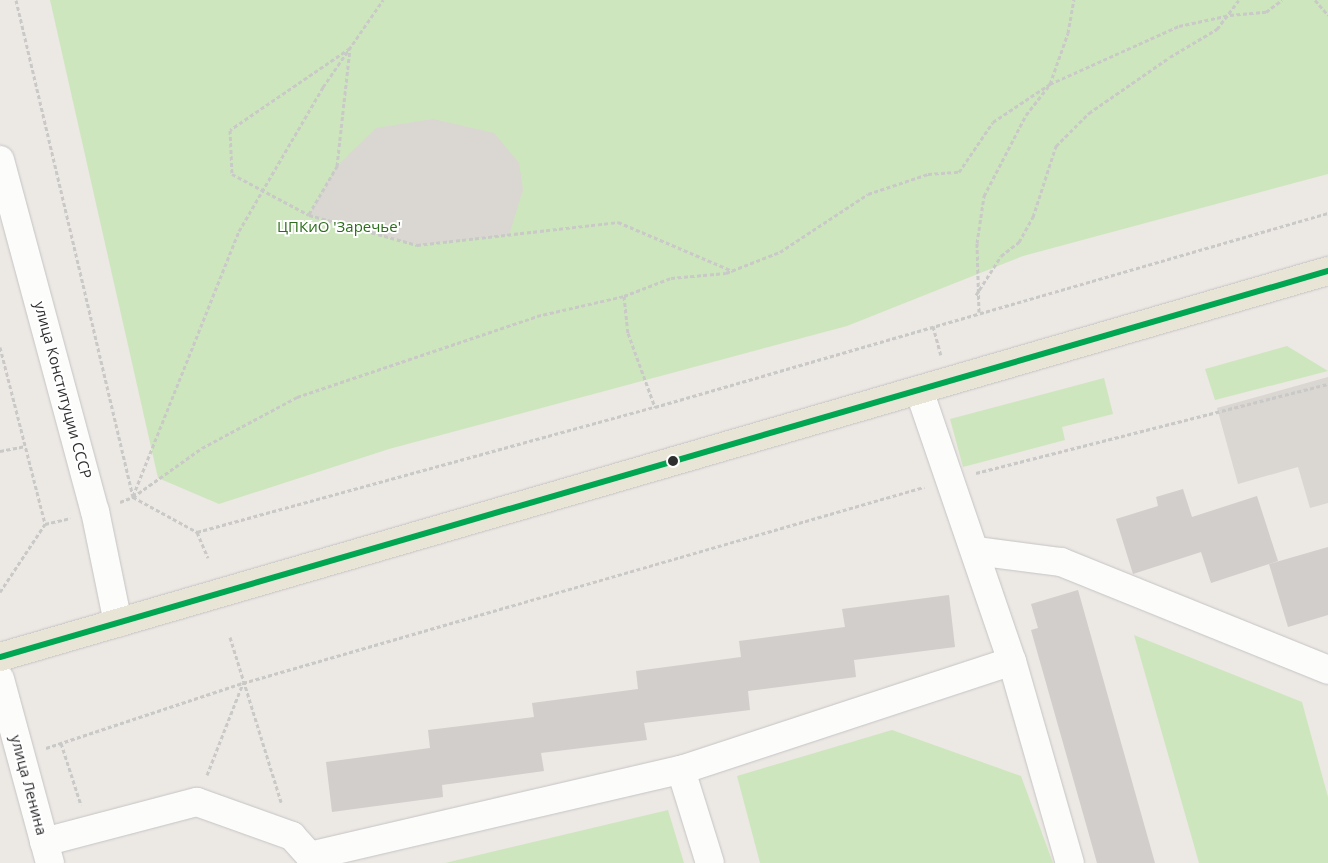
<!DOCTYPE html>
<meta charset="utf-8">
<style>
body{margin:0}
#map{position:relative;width:1328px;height:863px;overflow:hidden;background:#ece8e4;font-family:"Open Sans",sans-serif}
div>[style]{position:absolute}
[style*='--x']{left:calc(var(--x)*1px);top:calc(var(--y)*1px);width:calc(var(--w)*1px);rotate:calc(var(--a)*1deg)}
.green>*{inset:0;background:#cee6be}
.plaza>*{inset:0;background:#dad6d2}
.building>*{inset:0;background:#d1cecb}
.path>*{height:3px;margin-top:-1.5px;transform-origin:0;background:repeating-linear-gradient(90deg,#c9c9c8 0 4px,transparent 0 6.5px)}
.roads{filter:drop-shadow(0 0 1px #c5c4c5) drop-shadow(0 0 1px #c5c4c5)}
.minor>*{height:28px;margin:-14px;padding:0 14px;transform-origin:14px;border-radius:14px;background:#fcfcfb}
.major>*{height:28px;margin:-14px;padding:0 14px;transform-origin:14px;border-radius:14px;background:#e8e4d6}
.path-bridge>*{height:3px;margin-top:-1.5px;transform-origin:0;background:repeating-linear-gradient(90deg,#c9c9c8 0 4px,transparent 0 6.5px)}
.bus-1>*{height:6px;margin:-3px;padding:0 3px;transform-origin:3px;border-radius:3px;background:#00a651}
.dots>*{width:14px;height:14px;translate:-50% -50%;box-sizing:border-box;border:2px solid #fff;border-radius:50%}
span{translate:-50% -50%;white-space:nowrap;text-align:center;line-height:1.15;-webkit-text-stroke:4px #fff;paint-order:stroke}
.park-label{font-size:15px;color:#2c6e1b}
.street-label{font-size:15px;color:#2e2e2e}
</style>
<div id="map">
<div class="green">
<div style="clip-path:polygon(50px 0,1328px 0,1328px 174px,1023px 256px,847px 326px,389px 449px,219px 504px,158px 478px)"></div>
<div style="clip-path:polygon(1287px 346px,1328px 371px,1215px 400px,1205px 369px)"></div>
<div style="clip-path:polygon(1104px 378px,1113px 414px,1062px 427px,1065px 440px,963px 467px,950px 419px)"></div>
<div style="clip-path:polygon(1134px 635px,1302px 702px,1328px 797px,1328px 863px,1199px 863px)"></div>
<div style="clip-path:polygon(892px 730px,1021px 776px,1053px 863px,760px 863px,737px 776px)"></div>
<div style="clip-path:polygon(668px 810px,684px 863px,445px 863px)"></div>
</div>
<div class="plaza">
<div style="clip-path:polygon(433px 119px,494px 133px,519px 163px,523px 190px,509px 235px,417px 245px,309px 215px,337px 166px,376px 128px)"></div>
<div style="clip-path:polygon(1328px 377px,1328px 503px,1310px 508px,1298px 467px,1238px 484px,1217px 408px)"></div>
</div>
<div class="building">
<div style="clip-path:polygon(1183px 489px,1192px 517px,1257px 496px,1278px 561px,1211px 583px,1201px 552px,1133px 574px,1116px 519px,1158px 506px,1156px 497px)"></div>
<div style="clip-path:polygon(1328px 547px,1328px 615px,1288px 627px,1269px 564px)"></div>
<div style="clip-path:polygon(1078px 590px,1155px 863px,1097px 863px,1031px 630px,1038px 628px,1031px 604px)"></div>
<div style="clip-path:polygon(949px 595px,955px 647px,854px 660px,856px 677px,748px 691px,750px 710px,644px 723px,647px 740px,541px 753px,544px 771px,442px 785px,443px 797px,332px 812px,326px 762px,430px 748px,428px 730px,534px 717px,532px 703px,638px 689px,636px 671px,741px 657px,739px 641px,845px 627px,842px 609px)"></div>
</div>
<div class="path">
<div style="--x:16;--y:0;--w:511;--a:76.75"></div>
<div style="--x:133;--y:497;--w:73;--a:28.7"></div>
<div style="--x:197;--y:532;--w:475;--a:-15.3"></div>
<div style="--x:655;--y:407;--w:700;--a:-16.08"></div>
<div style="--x:1315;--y:0;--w:20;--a:49"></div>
<div style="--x:350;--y:48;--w:145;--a:145.7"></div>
<div style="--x:230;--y:130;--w:44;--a:87.4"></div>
<div style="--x:232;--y:174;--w:87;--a:28"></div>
<div style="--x:309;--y:215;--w:112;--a:15.5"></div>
<div style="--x:417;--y:245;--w:202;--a:-6.5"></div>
<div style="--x:618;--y:222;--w:125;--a:23.1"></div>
<div style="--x:323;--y:87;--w:106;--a:-55.4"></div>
<div style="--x:309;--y:214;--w:56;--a:-59.7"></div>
<div style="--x:337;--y:166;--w:118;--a:-83.7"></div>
<div style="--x:976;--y:295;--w:46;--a:-57.3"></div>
<div style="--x:1001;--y:256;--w:23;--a:-38"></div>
<div style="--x:1019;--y:242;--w:29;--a:-61"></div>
<div style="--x:1033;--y:217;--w:75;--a:-72.1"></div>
<div style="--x:1056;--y:146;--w:47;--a:-45"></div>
<div style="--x:1089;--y:113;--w:98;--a:-34.7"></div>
<div style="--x:1170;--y:57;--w:55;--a:-30.8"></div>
<div style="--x:1217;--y:29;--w:36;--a:-53"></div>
<div style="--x:624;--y:296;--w:37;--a:84"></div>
<div style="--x:628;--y:333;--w:79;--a:70"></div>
<div style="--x:979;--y:312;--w:69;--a:-91.7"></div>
<div style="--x:977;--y:243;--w:48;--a:-81.5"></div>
<div style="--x:984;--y:196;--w:91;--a:-62.6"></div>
<div style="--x:1026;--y:115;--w:39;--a:-52"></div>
<div style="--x:1050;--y:84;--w:54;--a:-70.6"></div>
<div style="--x:1068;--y:33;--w:34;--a:-80"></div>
<div style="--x:933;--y:326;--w:30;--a:75"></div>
<div style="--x:0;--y:347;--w:183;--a:75.7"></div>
<div style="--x:0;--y:451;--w:25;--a:-11"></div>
<div style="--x:976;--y:473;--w:363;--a:-14.2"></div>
<div style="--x:133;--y:496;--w:285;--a:-68.2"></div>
<div style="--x:120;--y:502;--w:14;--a:-21"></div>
<div style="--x:133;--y:497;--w:85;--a:-35.4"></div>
<div style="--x:202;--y:448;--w:108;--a:-28.2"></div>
<div style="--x:297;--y:397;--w:253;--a:-18.6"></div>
<div style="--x:537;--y:316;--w:89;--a:-12.9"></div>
<div style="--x:624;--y:296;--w:50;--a:-21"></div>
<div style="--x:671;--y:278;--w:55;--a:-5.2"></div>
<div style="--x:726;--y:273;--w:58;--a:-21.3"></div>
<div style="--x:780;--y:252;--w:105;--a:-33.4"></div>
<div style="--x:868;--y:194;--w:63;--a:-18.4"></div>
<div style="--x:928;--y:174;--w:31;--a:-4"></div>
<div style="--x:959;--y:172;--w:60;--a:-55.8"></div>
<div style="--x:993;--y:122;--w:69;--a:-33.7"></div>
<div style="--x:1050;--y:84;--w:141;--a:-24.2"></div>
<div style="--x:1179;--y:26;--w:52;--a:-12.2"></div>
<div style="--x:1230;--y:15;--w:36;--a:-5"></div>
<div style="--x:1266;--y:12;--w:20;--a:-37"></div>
<div style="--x:197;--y:532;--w:28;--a:67"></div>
<div style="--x:0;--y:592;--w:82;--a:-56.5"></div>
<div style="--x:45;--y:524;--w:26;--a:-13"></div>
<div style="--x:230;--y:637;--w:173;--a:72.8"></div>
<div style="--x:61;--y:743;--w:65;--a:72.1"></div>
<div style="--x:46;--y:748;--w:207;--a:-18.3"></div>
<div style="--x:243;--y:683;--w:709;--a:-16.06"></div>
<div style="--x:207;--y:775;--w:99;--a:-68.6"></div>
</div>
<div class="roads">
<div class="minor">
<div style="--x:0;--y:160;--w:364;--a:74.9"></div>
<div style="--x:95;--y:511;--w:114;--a:78.4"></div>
<div style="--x:919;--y:390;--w:287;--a:71.1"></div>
<div style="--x:1012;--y:661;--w:210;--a:74"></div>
<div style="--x:976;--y:551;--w:86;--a:7.4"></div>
<div style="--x:1061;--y:562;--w:288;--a:22"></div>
<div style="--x:0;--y:679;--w:191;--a:74.8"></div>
<div style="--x:681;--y:770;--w:97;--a:72.7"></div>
<div style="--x:44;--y:842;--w:158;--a:-14.7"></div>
<div style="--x:197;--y:802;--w:101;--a:19.7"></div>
<div style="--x:292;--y:836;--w:27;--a:48"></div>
<div style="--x:310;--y:856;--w:381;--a:-13.1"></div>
<div style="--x:681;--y:770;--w:348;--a:-18.2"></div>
</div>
<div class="major">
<div style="--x:0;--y:657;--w:1383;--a:-16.21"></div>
</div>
</div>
<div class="path-bridge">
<div style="--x:239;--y:231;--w:167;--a:-59.7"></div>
</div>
<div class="bus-1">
<div style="--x:0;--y:657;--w:1383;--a:-16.21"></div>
</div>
<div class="dots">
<div style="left:673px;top:461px;background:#2e2e2e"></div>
</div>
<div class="park-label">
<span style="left:339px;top:227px">ЦПКиО 'Заречье'</span>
</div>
<div class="street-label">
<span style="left:63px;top:390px;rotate:75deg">улица Конституции СССР</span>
<span style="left:29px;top:785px;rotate:75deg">улица Ленина</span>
</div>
</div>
